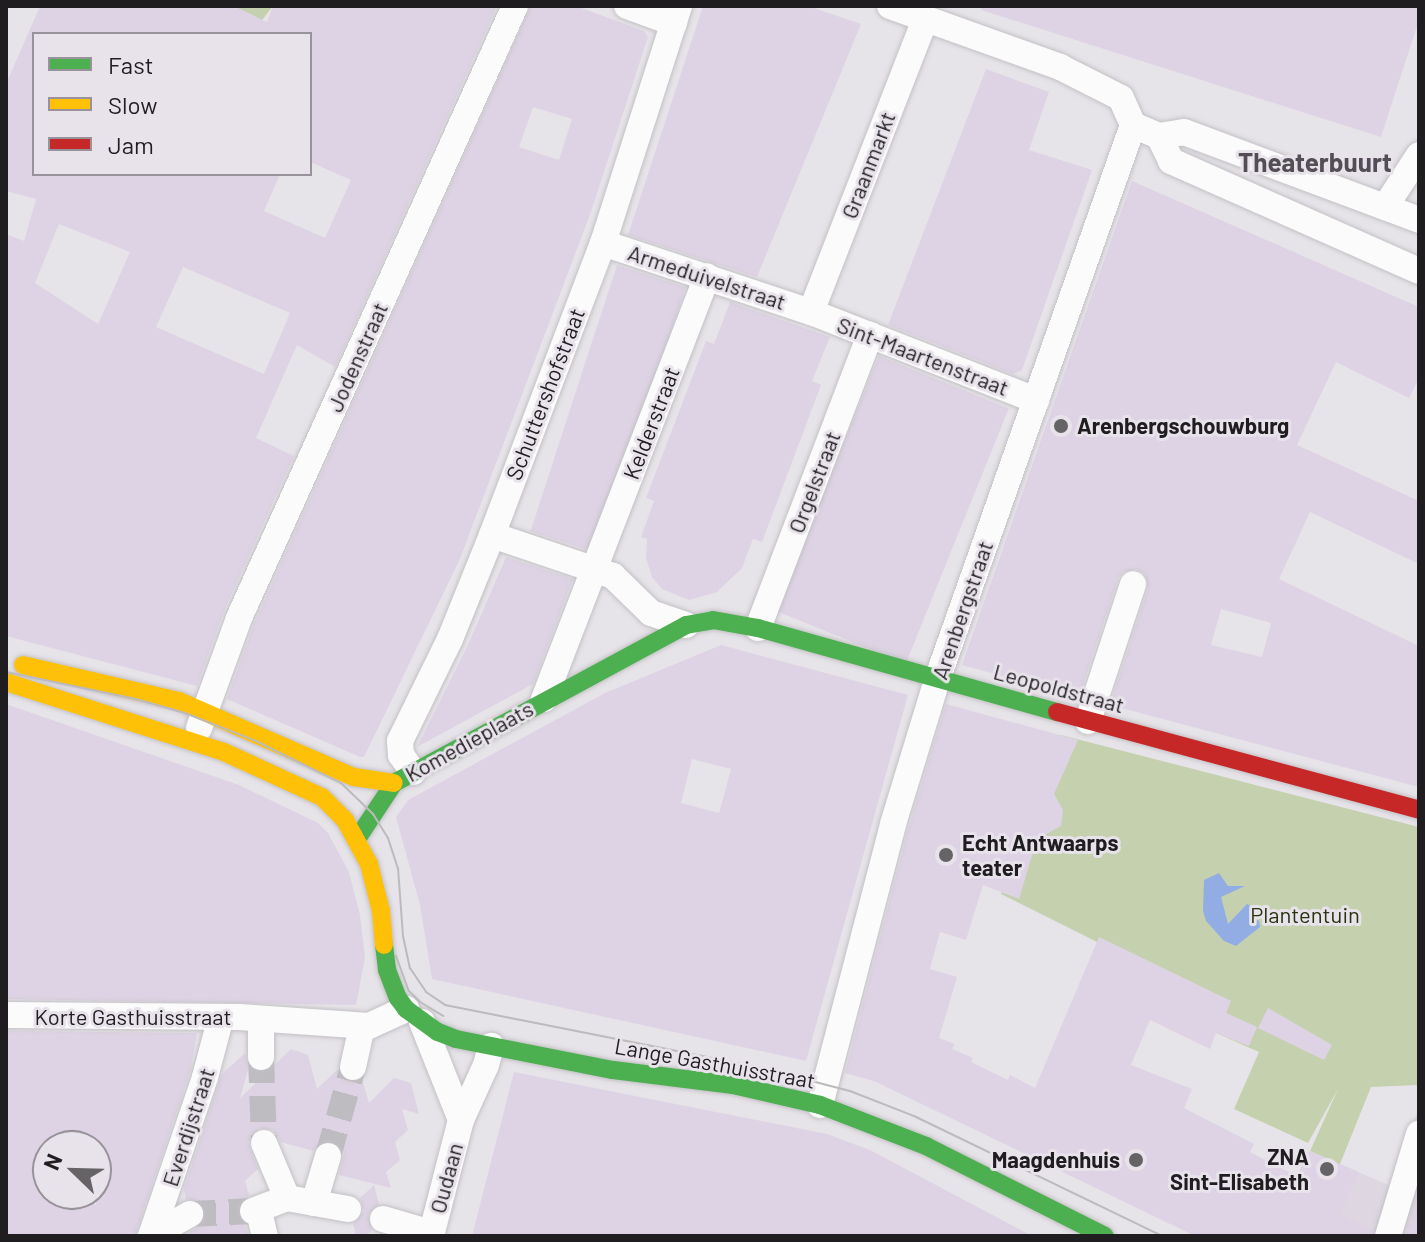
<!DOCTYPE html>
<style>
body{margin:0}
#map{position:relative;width:1425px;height:1242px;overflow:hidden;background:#e7e4e9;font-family:Barlow,sans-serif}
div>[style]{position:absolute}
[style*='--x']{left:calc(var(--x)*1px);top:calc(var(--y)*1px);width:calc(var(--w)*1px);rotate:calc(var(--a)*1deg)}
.built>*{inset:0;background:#ded7e2}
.green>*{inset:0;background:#c5d1ae}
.water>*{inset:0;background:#92ade3}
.building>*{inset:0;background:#ded3e4;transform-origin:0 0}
.street-tunnel>*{height:26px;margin-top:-13px;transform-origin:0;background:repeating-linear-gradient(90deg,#bfbcc1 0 26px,transparent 0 39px)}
.roads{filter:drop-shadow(0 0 2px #c3c1c5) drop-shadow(0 0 2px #c3c1c5)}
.street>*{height:26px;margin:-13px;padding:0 13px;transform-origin:13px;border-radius:13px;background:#fbfbfc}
.fast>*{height:18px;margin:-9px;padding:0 9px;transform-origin:9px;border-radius:9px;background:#4caf50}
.slow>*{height:18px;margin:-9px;padding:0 9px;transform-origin:9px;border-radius:9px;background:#ffc107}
.jam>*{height:18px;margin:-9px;padding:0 9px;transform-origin:9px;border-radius:9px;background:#c62828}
.tram>*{height:2px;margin:-1px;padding:0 1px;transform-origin:1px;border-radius:1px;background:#bcbabc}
.dots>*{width:22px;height:22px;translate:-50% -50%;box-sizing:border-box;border:4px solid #e8e2eb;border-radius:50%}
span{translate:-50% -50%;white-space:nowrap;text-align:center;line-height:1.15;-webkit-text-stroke:6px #e8e2eb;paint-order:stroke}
.street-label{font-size:22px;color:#1f1d20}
.poi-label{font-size:22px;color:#1f1d20;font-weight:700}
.left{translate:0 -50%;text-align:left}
.right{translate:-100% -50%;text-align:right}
.park-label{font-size:22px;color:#29340f}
.quarter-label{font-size:26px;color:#534e55;font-weight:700}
.frame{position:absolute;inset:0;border:8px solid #1f1d20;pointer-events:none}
.legend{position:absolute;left:32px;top:32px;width:280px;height:144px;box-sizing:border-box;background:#e8e2eb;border:2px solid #98939a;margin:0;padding:10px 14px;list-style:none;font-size:24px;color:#1f1d20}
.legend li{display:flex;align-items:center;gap:16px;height:40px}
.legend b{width:40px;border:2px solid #98939a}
.north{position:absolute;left:32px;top:1130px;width:80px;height:80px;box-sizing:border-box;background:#e8e2eb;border:2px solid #98939a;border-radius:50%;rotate:293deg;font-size:22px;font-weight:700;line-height:32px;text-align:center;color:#1f1d20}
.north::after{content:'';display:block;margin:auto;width:28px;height:36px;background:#656366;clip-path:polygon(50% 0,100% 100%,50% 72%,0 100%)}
</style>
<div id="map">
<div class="built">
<div style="clip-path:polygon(1419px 1106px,1419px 1236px,1289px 1236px,1302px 1166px,1310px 1151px,1393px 1187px)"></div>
</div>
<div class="green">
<div style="clip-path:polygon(233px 6px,273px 6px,262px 20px)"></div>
<div style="clip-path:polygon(1061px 735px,1419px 827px,1419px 1085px,1371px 1087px,1340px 1164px,1310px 1151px,1338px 1089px,1308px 1143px,1234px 1109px,1259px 1052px,1216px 1033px,1230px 1001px,1097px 942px,1001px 894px,1032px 791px)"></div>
</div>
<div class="water">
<div style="clip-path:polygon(1219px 873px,1228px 886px,1245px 886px,1221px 897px,1228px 924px,1247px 904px,1255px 908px,1254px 918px,1259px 921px,1260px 927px,1236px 946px,1224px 941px,1206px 921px,1203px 911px,1204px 880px)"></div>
</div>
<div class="building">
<div style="clip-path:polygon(evenodd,40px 6px,233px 6px,267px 22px,273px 6px,497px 6px,335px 367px,297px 345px,256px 438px,294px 456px,224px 611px,197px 686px,6px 636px,6px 234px,24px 241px,36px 199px,6px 191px,6px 84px,40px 6px,34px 34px,310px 34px,310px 162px,351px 180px,325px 238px,264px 211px,280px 174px,34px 174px,34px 34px,40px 6px,59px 224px,130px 252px,98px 324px,35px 283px,59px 224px,40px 6px,183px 267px,290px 313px,264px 374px,156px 327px,183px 267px)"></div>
<div style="clip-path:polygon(evenodd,531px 6px,576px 6px,644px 31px,648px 37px,591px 212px,460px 559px,364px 757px,360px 757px,227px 699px,254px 624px,531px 6px,533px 107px,572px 119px,559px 160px,519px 147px,533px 107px)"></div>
<div style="clip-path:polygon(703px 6px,808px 6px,861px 24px,757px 277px,628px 235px)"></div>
<div style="clip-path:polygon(982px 6px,1419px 6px,1419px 20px,1381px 137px,981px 10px)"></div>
<div style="clip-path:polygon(986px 69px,1049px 92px,1029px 150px,1092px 170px,1022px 370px,1013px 374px,888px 325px)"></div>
<div style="clip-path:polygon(evenodd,1132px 181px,1419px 307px,1419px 378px,1409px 398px,1336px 362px,1297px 445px,1419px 501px,1419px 564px,1310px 512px,1279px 579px,1419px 646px,1419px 787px,1110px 705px,1148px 589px,1145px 574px,1137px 569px,1123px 572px,1118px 579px,1079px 697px,962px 665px,1132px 181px,1221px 609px,1271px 623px,1262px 657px,1211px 645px,1221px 609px)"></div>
<div style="left:617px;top:265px;width:72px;height:280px;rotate:18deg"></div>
<div style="clip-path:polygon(730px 302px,830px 337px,812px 381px,821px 385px,762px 542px,753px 539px,742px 568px,717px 592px,689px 600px,662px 589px,652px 577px,646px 558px,647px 539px,641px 537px,654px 501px,646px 498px,706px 341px,714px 344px)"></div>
<div style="left:879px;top:356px;width:140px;height:275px;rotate:22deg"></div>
<div style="clip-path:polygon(506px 557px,573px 579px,533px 684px,417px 747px,468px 645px)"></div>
<div style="clip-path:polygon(evenodd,721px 645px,908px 695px,806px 1061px,432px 979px,420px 905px,396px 817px,408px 800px,605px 693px,721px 645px,692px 759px,731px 769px,719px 813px,681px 803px,692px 759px)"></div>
<div style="clip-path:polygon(6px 704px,239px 785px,318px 823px,328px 833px,349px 872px,360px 915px,365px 958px,356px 1005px,6px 999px)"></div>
<div style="clip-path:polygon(946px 704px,1078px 740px,1054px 794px,1063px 810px,1061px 826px,1037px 839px,1019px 899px,983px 885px,966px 940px,940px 932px,930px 969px,957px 977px,939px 1038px,955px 1044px,952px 1049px,973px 1058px,971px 1062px,1008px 1080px,1010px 1075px,1035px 1088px,1099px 937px,1231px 1001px,1226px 1013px,1257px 1027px,1249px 1046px,1216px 1033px,1210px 1049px,1150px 1020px,1131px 1065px,1192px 1089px,1184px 1108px,1254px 1144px,1250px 1152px,1297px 1176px,1309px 1151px,1359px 1172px,1340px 1215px,1373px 1230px,1372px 1236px,1195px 1236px,874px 1081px,845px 1073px,908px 830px)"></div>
<div style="clip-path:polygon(1268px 1008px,1332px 1045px,1324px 1060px,1258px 1028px)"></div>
<div style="clip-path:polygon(evenodd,6px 1031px,197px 1033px,190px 1072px,135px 1236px,6px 1236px,6px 1031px,48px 1146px,96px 1146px,96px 1205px,81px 1198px,77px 1207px,48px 1195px,48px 1146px)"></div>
<div style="clip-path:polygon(291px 1049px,308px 1055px,317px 1089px,338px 1069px,349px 1082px,362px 1079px,369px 1103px,394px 1078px,411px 1083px,419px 1114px,402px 1109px,408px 1130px,395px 1142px,400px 1160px,386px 1172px,391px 1188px,339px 1175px,344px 1153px,333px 1141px,324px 1141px,313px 1151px,281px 1142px,273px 1130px,259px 1128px,248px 1142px,258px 1169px,245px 1181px,249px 1195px,237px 1209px,249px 1236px,184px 1236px,198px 1227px,206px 1215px,199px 1201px,186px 1199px,184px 1189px,222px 1074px,245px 1053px,249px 1067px,240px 1098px)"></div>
<div style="clip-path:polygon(514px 1072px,827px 1134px,870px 1150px,1032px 1236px,472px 1236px)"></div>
<div style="clip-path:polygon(374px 1185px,379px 1204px,368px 1215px,372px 1230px,366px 1236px,356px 1236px,353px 1224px,364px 1211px,360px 1198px)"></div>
<div style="clip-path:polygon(1419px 1189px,1419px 1236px,1405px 1236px)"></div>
</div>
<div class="street-tunnel">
<div style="--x:261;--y:1057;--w:86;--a:88"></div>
<div style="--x:328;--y:1156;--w:92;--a:-74.3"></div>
<div style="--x:190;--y:1214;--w:63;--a:-2.7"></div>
</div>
<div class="roads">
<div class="street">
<div style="--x:627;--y:6;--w:50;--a:19.9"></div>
<div style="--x:890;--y:6;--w:181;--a:19.7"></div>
<div style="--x:1060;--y:67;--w:68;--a:26.9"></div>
<div style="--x:1121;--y:98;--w:30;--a:66"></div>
<div style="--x:1133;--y:125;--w:28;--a:23"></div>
<div style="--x:1159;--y:136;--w:28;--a:64"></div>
<div style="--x:1171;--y:161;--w:271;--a:23.9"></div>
<div style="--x:1159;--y:136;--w:25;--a:-9"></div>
<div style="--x:1184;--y:132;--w:251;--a:20.5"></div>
<div style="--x:1385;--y:207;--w:62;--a:-56.8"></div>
<div style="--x:603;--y:243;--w:219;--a:18.4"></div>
<div style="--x:811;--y:312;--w:242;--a:21.4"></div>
<div style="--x:811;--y:312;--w:314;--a:-68.7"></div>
<div style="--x:492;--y:535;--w:128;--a:18.7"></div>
<div style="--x:613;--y:576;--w:53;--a:44.2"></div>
<div style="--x:651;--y:613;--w:37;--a:19"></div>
<div style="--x:758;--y:628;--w:314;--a:-69.1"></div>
<div style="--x:544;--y:699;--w:453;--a:-68.9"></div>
<div style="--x:1088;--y:721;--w:144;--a:-71.8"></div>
<div style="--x:199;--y:728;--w:117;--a:-70"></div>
<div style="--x:239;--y:618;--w:671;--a:-65.73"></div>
<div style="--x:413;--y:772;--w:21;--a:-125"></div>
<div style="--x:401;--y:755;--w:14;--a:-94"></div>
<div style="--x:400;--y:741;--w:114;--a:-63.9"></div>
<div style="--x:450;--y:639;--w:112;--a:-68"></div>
<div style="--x:492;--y:535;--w:312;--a:-69.2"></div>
<div style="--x:603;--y:243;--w:249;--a:-72.2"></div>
<div style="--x:6;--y:1015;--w:233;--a:0.5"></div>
<div style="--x:239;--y:1017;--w:130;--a:4"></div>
<div style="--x:369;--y:1026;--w:41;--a:-24.7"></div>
<div style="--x:261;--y:1020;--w:37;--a:90"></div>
<div style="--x:422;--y:1022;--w:105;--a:68.3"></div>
<div style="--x:353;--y:1067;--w:42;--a:-77.6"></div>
<div style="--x:820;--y:1105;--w:290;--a:-75.4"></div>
<div style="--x:893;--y:824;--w:151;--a:-73"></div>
<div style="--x:937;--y:680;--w:589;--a:-70.55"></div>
<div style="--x:264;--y:1143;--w:60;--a:67.3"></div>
<div style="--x:287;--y:1198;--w:62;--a:10.2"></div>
<div style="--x:314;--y:1203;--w:49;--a:-73.4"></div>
<div style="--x:253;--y:1211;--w:36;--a:-21"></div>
<div style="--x:259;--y:1211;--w:26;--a:77"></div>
<div style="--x:383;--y:1219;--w:50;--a:16.3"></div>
<div style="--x:151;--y:1236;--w:168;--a:-71.2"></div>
<div style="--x:205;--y:1077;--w:62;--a:-75.1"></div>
<div style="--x:151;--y:1236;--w:45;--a:-29.4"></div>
<div style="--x:431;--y:1236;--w:120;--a:-75.5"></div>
<div style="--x:461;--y:1120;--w:60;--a:-65.6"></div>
<div style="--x:486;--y:1065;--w:20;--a:-75"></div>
<div style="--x:1388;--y:1236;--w:107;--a:-73.1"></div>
</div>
<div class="fast">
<div style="--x:357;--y:839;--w:67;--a:-56.5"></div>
<div style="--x:394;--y:783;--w:332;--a:-28.4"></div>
<div style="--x:686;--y:625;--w:27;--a:-10"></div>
<div style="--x:713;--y:620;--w:46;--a:10.1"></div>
<div style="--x:758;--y:628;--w:311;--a:15.7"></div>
<div style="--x:384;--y:945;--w:25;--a:83"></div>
<div style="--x:387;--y:970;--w:30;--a:69"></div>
<div style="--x:398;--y:998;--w:14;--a:54"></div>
<div style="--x:406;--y:1009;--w:39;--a:36"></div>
<div style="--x:438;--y:1032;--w:19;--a:21"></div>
<div style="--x:456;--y:1039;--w:160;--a:11.2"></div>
<div style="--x:613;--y:1070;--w:121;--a:7.1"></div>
<div style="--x:733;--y:1085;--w:89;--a:12.9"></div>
<div style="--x:820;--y:1105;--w:114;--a:21.1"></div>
<div style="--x:926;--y:1146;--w:200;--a:26.7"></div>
</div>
<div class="slow">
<div style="--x:23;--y:665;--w:160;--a:13"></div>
<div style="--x:179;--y:701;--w:191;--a:23.5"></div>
<div style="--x:354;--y:777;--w:40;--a:8.5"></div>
<div style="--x:6;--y:682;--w:229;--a:17.8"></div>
<div style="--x:224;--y:752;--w:108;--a:24.7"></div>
<div style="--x:322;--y:797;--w:33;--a:45"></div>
<div style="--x:345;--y:820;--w:50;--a:61.4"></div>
<div style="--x:369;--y:864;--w:49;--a:75.7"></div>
<div style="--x:381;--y:911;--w:34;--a:85"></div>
</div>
<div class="jam">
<div style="--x:1057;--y:712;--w:375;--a:15.1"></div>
</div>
</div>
<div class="tram">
<div style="--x:6;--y:672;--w:133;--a:11.7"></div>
<div style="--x:136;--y:699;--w:51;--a:15.9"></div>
<div style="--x:185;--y:713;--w:76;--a:21.5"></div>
<div style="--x:256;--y:741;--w:95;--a:26.3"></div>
<div style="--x:341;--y:783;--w:45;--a:44.1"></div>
<div style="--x:373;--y:814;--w:28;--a:58"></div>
<div style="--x:388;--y:838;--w:32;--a:72"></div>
<div style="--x:398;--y:868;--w:68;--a:85.8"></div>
<div style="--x:403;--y:936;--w:33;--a:78"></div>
<div style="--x:410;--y:968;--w:29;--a:56"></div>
<div style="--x:426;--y:992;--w:23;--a:34"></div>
<div style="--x:445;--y:1005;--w:315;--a:11.2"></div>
<div style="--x:754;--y:1066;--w:99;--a:14.6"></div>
<div style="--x:850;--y:1091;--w:69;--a:21.3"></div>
<div style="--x:914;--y:1116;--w:276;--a:25.8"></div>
<div style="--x:396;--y:956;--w:37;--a:70"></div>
<div style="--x:409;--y:991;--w:16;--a:45"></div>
<div style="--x:420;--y:1002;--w:27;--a:31"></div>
</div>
<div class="dots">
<div style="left:1061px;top:426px;background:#656366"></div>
<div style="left:946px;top:855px;background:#656366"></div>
<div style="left:1136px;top:1160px;background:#656366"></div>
<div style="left:1327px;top:1169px;background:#656366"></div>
</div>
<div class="street-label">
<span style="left:868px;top:165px;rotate:-69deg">Graanmarkt</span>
<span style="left:707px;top:277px;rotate:18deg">Armeduivelstraat</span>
<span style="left:923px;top:356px;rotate:21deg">Sint-Maartenstraat</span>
<span style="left:357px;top:357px;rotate:-66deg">Jodenstraat</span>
<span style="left:545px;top:394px;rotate:-69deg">Schuttershofstraat</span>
<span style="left:651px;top:423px;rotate:-69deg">Kelderstraat</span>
<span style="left:814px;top:482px;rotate:-69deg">Orgelstraat</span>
<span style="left:962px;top:610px;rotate:-71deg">Arenbergstraat</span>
<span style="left:1059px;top:688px;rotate:15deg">Leopoldstraat</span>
<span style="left:469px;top:741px;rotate:-29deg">Komedieplaats</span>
<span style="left:133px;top:1017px">Korte Gasthuisstraat</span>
<span style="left:715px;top:1063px;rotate:10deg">Lange Gasthuisstraat</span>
<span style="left:188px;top:1127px;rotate:-72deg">Everdijstraat</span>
<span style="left:446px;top:1178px;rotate:-75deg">Oudaan</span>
</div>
<div class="poi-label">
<span class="left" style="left:1077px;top:426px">Arenbergschouwburg</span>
<span class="left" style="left:962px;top:855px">Echt Antwaarps<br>teater</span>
<span class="right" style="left:1309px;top:1169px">ZNA<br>Sint-Elisabeth</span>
<span class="right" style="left:1120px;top:1160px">Maagdenhuis</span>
</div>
<div class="park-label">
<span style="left:1305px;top:915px">Plantentuin</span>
</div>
<div class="quarter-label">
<span style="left:1315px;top:162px">Theaterbuurt</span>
</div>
<div class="frame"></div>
<ul class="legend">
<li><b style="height:10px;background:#4caf50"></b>Fast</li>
<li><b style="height:10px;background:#ffc107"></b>Slow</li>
<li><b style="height:10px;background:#c62828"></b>Jam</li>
</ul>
<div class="north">N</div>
</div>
